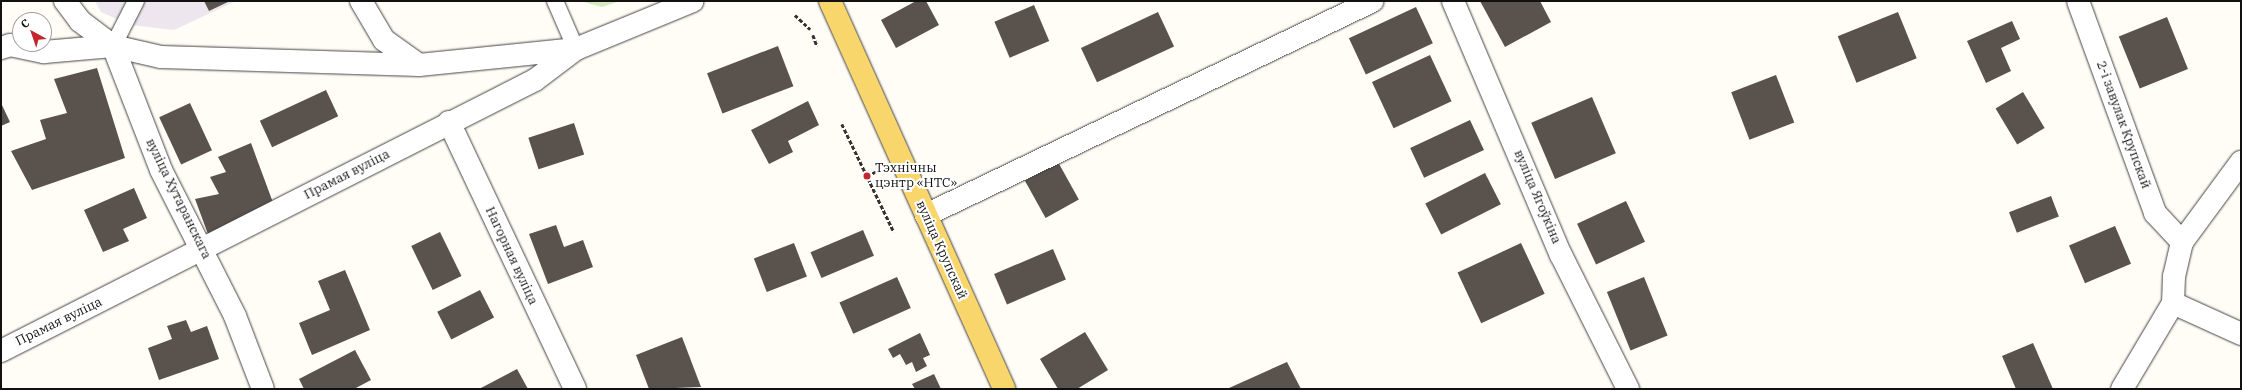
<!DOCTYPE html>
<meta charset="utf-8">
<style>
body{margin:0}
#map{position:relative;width:2242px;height:390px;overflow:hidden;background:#fffdf5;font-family:"IBM Plex Serif",serif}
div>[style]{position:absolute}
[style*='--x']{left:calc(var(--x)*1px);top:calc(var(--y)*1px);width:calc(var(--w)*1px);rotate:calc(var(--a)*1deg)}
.industrial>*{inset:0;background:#eee6ef}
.green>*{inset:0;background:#d5ebbd}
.building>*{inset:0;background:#5a524d;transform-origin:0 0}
.path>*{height:2.5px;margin-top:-1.25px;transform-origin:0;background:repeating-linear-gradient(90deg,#333 0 4px,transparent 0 6px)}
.roads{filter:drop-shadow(0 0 1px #444) drop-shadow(0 0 1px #444)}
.service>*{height:16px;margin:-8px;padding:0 8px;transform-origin:8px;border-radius:8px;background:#fff}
.minor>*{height:22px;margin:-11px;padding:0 11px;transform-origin:11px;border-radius:11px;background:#fff}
.primary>*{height:22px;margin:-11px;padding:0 11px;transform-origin:11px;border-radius:11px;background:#f9d66b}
.dots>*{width:11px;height:11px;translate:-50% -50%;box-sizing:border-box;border:2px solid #fff;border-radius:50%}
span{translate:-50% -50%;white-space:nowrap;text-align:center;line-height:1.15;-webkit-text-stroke:4px #fff;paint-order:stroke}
.street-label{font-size:13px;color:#111}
.poi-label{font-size:13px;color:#111}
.left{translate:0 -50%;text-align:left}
.frame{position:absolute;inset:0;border:2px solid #111;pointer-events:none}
.north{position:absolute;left:12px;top:12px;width:40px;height:40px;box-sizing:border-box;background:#fff;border:1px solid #a0a0a0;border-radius:50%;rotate:320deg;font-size:11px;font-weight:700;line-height:16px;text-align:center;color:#111}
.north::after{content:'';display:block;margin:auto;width:14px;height:18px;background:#c4262e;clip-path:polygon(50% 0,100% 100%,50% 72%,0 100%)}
</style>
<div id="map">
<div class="industrial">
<div style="clip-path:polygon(95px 1px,236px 1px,174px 30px,131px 25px,101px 12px)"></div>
</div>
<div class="green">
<div style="clip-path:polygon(580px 1px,620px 1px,602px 7px)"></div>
</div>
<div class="building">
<div style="clip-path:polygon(204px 1px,230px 1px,209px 11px)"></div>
<div style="clip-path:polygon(916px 1px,926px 1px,939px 25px,896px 48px,881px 20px)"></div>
<div style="clip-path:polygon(1480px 1px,1540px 1px,1551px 22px,1505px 47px)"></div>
<div style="left:1034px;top:5px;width:39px;height:43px;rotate:67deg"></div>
<div style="left:1416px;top:7px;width:40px;height:74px;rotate:65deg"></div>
<div style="left:1158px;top:12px;width:38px;height:85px;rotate:65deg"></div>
<div style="left:1898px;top:12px;width:50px;height:65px;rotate:68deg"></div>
<div style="left:2167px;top:17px;width:56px;height:52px;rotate:68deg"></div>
<div style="clip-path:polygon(2012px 21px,2020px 39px,2001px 48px,2011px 71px,1986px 83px,1967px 41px)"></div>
<div style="left:778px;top:46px;width:43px;height:76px;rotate:69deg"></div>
<div style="left:1430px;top:55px;width:51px;height:64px;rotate:65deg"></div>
<div style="clip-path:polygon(97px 68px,125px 158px,32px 190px,11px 151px,46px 139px,40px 120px,67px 113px,54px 79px)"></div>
<div style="left:1776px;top:75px;width:51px;height:48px;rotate:69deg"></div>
<div style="left:326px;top:90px;width:29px;height:73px;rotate:65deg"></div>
<div style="left:2023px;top:92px;width:42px;height:32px;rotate:59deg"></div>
<div style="left:1592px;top:97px;width:61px;height:66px;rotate:67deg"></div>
<div style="clip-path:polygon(808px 101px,819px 125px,788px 141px,793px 152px,769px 164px,751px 130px)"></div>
<div style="clip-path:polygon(1px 103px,10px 122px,1px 126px)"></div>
<div style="left:190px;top:103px;width:52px;height:34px;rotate:65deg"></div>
<div style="left:1470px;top:120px;width:33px;height:66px;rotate:65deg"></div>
<div style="left:574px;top:123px;width:33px;height:48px;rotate:72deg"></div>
<div style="clip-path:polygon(251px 143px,275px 208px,208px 234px,195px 199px,219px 194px,210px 177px,226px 172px,218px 157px)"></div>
<div style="left:1058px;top:162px;width:43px;height:38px;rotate:61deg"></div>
<div style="left:1485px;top:173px;width:35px;height:67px;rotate:63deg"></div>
<div style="clip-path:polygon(134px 188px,147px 218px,123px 229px,129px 241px,103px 252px,84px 210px)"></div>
<div style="left:2051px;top:196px;width:22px;height:45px;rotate:69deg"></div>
<div style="left:1626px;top:201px;width:45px;height:54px;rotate:65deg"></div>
<div style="clip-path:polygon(556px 225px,564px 247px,583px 240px,593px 267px,548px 284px,529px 234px)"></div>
<div style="left:2115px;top:226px;width:41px;height:50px;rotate:67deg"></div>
<div style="left:863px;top:230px;width:28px;height:57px;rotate:67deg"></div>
<div style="left:440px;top:232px;width:49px;height:32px;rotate:64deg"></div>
<div style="left:794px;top:243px;width:36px;height:43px;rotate:69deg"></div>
<div style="left:1521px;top:243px;width:56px;height:70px;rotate:65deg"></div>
<div style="left:1053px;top:249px;width:33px;height:64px;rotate:67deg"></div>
<div style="clip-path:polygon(345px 270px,370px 330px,312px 355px,299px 323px,330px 310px,318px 281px)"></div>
<div style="left:897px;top:277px;width:34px;height:63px;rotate:66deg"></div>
<div style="left:1644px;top:277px;width:63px;height:40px;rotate:68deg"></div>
<div style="left:480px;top:290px;width:31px;height:48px;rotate:63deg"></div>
<div style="clip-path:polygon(186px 320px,191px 332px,207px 326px,219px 359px,159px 380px,148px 348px,172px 339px,167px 326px)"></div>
<div style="clip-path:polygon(1085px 332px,1108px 370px,1077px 389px,1058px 389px,1040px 359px)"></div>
<div style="clip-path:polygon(920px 333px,930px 355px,923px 358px,927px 366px,916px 372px,912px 362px,906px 365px,900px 354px,893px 358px,888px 349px)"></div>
<div style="clip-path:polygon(682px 337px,701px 387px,649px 389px,636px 355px)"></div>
<div style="clip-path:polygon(2033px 343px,2053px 389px,2016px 389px,2002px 356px)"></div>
<div style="clip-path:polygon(355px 350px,371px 380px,354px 389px,304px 389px,299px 379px)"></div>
<div style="clip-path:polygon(1287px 362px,1301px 389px,1229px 388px)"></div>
<div style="clip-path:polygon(517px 369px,528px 389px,479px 389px)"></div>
<div style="clip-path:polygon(934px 374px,941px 389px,915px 389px,912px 384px)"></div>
</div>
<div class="path">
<div style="--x:795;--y:15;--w:21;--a:43"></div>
<div style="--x:813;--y:35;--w:12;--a:70"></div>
<div style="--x:842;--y:124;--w:120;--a:64.3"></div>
<div style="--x:867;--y:176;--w:11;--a:-27"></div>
</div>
<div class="roads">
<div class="service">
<div style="--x:555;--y:1;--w:52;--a:66.4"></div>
<div style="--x:113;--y:46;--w:51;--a:-62.9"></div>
</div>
<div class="minor">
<div style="--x:65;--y:1;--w:25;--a:53"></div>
<div style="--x:80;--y:21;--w:41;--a:37.1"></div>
<div style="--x:113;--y:46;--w:133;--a:68.8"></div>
<div style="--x:161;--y:170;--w:164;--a:63.1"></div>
<div style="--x:235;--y:316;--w:78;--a:69"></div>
<div style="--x:361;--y:1;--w:45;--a:59.5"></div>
<div style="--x:384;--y:40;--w:43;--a:35.5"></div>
<div style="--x:1453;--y:1;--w:276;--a:67"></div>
<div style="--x:1561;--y:255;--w:150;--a:63.4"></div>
<div style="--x:2078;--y:1;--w:226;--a:70"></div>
<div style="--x:2155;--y:213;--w:40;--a:47"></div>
<div style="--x:1;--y:48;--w:9;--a:-18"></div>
<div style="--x:10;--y:45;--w:35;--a:12"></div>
<div style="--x:44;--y:52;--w:69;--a:-5"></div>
<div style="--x:113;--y:46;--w:49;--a:12.9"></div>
<div style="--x:161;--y:57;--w:258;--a:1.8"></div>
<div style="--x:419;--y:65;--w:158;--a:-5.8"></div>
<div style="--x:449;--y:122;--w:295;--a:64.7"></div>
<div style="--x:2241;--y:162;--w:99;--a:126.4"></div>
<div style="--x:2182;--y:242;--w:35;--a:103"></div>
<div style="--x:2174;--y:276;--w:27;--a:92"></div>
<div style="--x:2173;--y:303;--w:75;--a:24.5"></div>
<div style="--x:926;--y:215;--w:495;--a:-25.6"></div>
<div style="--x:1;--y:351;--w:599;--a:-26.91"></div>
<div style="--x:535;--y:80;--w:51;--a:-37.1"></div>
<div style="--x:576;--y:49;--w:126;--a:-22.3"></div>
<div style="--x:2122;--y:389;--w:100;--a:-59.3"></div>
</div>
<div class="primary">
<div style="--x:830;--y:1;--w:425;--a:65.8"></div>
</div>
</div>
<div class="dots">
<div style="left:867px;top:176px;background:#c4262e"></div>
</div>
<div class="street-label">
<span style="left:2123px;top:125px;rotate:70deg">2-і завулак Крупскай</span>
<span style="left:347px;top:175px;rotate:-27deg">Прамая вуліца</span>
<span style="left:1537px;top:197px;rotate:67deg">вуліца Ягоўкіна</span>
<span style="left:178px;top:199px;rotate:64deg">вуліца Хутаранскага</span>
<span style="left:941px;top:250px;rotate:66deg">вуліца Крупскай</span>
<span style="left:511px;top:256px;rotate:65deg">Нагорная вуліца</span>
<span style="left:59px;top:322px;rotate:-26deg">Прамая вуліца</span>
</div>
<div class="poi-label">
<span class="left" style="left:875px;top:176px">Тэхнічны<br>цэнтр «НТС»</span>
</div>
<div class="frame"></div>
<div class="north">С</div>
</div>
